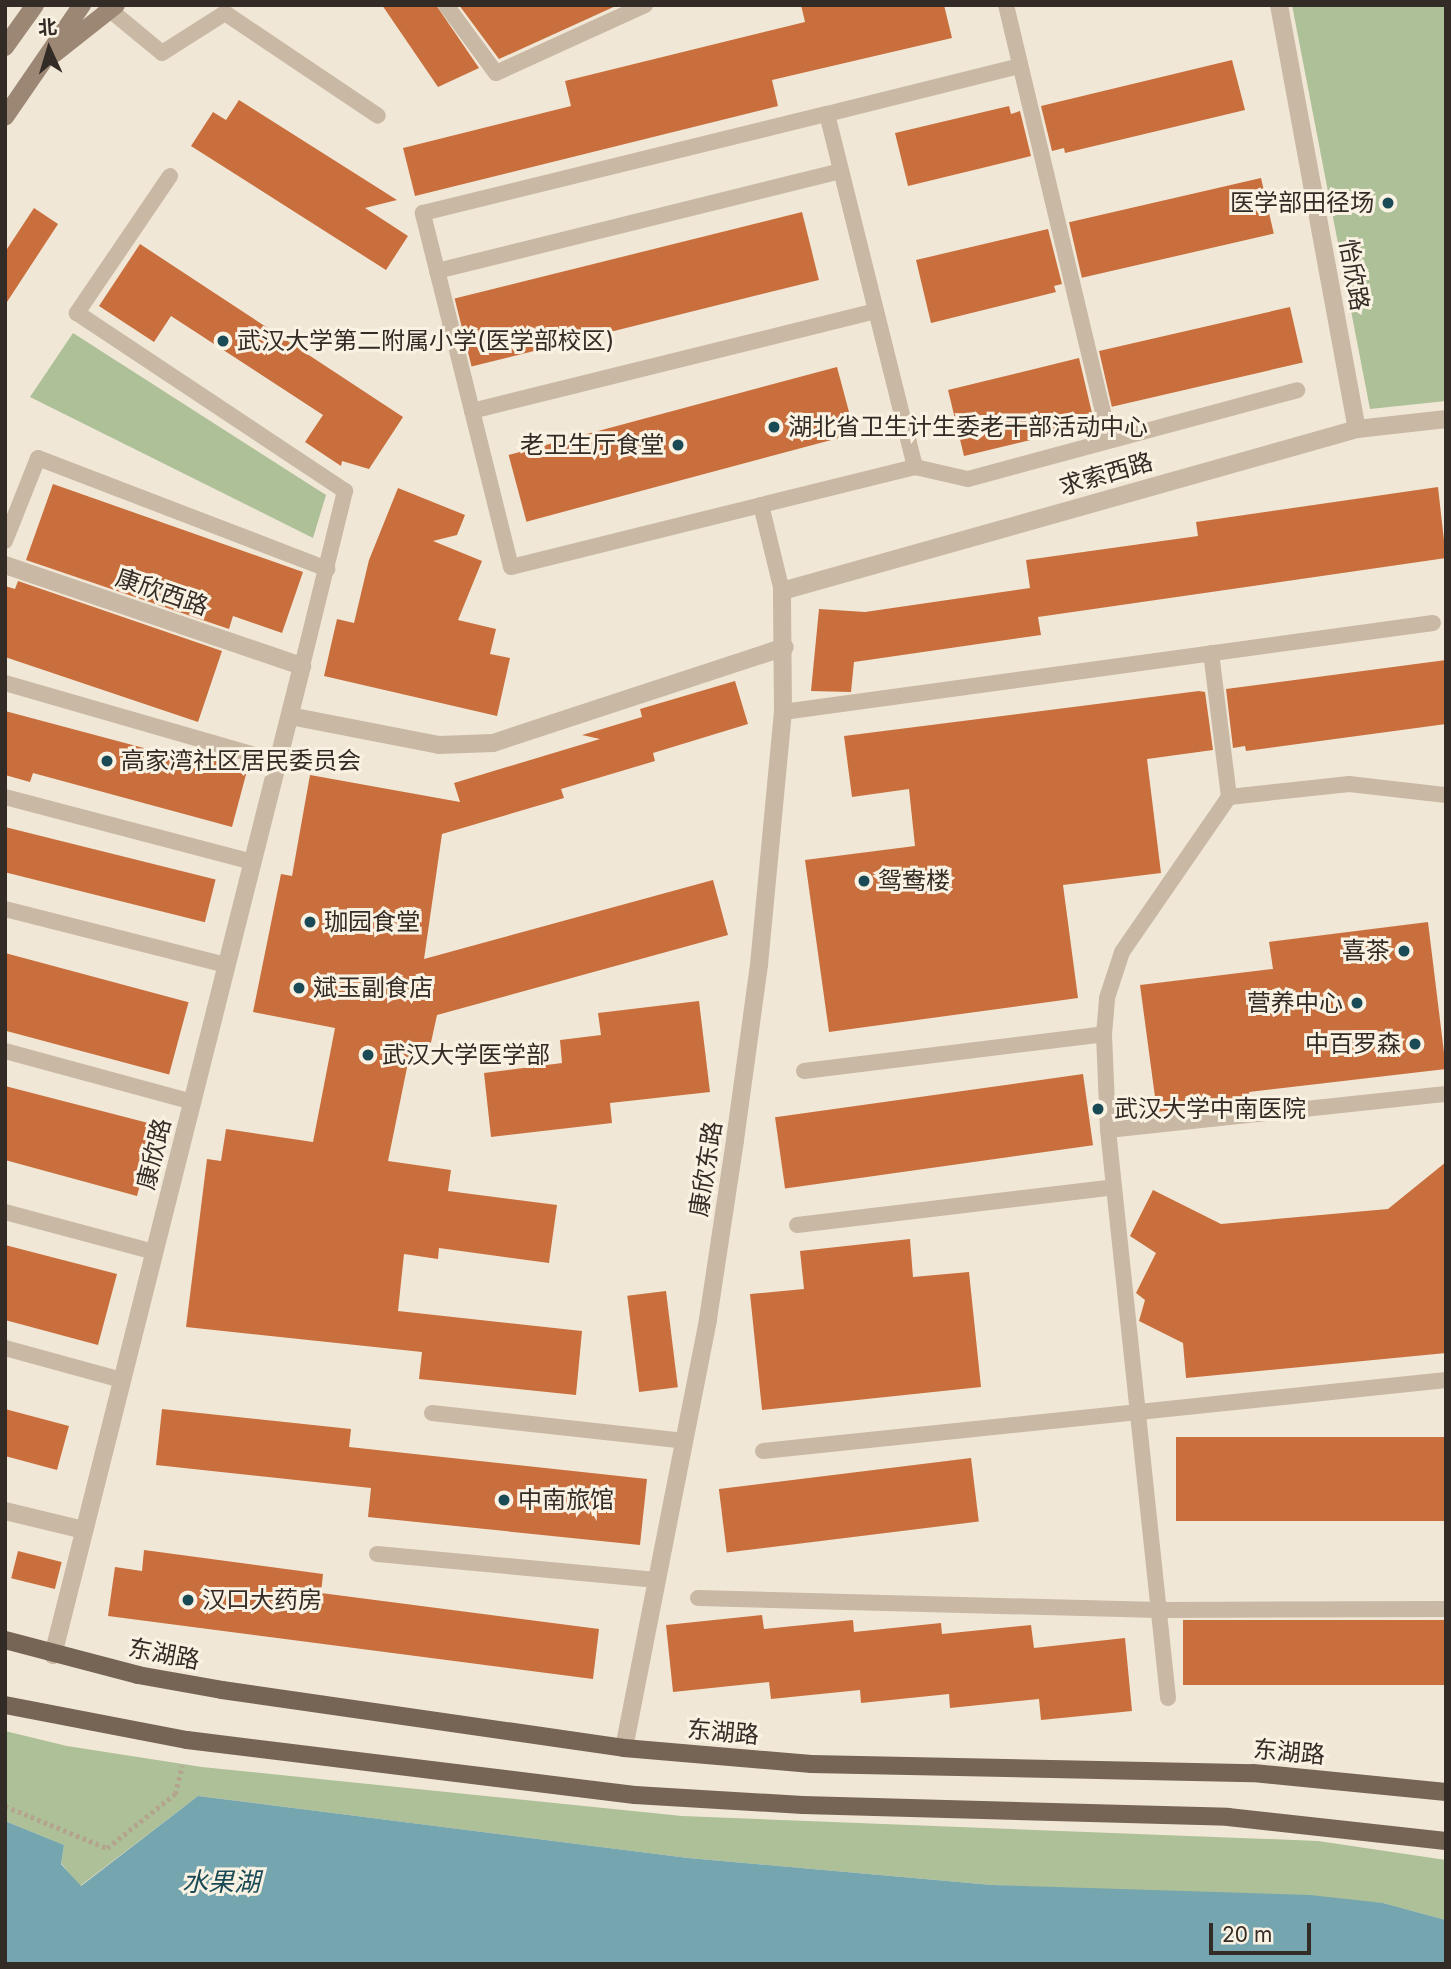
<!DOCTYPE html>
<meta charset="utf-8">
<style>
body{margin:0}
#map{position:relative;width:1451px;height:1969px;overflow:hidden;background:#f1e7d6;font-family:Inter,"Noto Sans SC",sans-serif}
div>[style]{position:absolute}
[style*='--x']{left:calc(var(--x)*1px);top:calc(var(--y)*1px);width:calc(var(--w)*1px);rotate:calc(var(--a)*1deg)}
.green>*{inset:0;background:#adc097}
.water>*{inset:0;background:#75a5ae}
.building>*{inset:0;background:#c86f3d;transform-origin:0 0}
.path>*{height:4.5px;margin-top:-2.25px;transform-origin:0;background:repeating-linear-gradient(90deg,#b4a38d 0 3.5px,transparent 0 7px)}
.lane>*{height:16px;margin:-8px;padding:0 8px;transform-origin:8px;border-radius:8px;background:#c9b8a3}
.street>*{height:18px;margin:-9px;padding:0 9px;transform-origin:9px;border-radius:9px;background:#c9b8a3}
.secondary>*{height:18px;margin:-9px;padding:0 9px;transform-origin:9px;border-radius:9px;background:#9c8774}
.primary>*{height:18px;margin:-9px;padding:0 9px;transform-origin:9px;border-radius:9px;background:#766455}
.dots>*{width:19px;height:19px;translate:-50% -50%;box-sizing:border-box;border:4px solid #f9f1e2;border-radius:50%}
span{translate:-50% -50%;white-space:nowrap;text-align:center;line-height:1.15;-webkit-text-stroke:6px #f9f1e2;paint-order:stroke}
.poi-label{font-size:24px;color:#332b25}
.right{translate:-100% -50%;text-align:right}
.left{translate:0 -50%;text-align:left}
.street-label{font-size:24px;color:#332b25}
.water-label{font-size:26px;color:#1a4a55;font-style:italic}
.frame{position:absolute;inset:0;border:7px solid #332b25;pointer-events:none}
.north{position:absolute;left:14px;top:14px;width:70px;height:70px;-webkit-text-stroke:5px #f9f1e2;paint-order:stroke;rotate:356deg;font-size:19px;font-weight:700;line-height:28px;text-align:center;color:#332b25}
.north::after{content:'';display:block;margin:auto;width:24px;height:32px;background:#332b25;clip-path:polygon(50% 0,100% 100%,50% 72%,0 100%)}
.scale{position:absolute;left:1209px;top:1923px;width:102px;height:32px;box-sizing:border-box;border:4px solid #332b25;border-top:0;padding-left:9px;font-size:21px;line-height:24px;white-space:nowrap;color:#332b25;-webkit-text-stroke:5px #f9f1e2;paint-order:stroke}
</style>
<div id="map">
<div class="green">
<div style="clip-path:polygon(1292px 5px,1446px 5px,1446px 401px,1370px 409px)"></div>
<div style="clip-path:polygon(73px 333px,326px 495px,313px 538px,30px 397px)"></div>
<div style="clip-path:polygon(5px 1731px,67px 1746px,202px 1767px,682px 1816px,1318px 1841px,1446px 1860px,1446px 1920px,1383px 1903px,992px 1885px,688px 1858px,198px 1796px,80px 1886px,61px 1863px,64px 1845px,5px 1821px)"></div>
</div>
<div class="water">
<div style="clip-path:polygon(198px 1796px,688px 1858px,992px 1885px,1310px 1895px,1383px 1903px,1446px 1920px,1446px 1964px,5px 1964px,5px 1821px,64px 1845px,61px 1864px,81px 1886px)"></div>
</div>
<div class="building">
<div style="clip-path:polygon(382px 5px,436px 5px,479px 68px,438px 87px)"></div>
<div style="clip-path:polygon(459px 5px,618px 5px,499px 59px)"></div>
<div style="clip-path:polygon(801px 5px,944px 5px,952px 38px,772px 80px,778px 106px,415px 196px,403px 148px,571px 106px,565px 81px,805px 22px)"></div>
<div style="clip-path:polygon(1232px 60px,1245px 110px,1065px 153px,1064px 148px,1052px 151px,1041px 106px)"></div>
<div style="clip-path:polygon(239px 100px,397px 200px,365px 208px,408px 236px,386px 270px,191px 146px,213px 112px,226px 120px)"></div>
<div style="clip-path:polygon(1009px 106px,1011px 114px,1020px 111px,1031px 156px,908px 186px,895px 133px)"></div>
<div style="left:1261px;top:178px;width:57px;height:197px;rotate:77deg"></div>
<div style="clip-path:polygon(34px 208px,58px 224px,5px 305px,5px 252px)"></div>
<div style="left:802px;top:212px;width:70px;height:358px;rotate:76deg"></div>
<div style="clip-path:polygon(1048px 229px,1062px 284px,1054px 286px,1056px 292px,931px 323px,916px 260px)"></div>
<div style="clip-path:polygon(140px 244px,403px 417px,369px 469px,342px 461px,341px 466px,305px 442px,323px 415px,171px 316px,154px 342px,99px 306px)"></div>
<div style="left:1290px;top:307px;width:57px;height:196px;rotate:77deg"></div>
<div style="clip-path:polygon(1079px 358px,1092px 413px,1086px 414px,1089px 426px,964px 456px,948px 390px)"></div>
<div style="left:837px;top:367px;width:69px;height:340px;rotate:75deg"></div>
<div style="clip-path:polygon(53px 484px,303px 572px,282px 633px,233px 616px,229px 629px,26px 560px)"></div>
<div style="clip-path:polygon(1438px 487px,1446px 558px,1038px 617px,1041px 635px,854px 662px,851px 692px,811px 691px,819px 609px,865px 612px,1030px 588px,1026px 560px,1198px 536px,1196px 522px)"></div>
<div style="clip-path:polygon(398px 488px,465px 515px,457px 535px,433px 541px,482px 561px,458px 620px,496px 629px,490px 654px,510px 658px,497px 716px,324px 676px,337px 619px,354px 623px,369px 560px)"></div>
<div style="clip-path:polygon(18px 581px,222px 651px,198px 722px,5px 657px,5px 586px,15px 589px)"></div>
<div style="clip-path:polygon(1446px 660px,1446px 724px,1246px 751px,1245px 746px,1233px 748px,1226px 689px)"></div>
<div style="clip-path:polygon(735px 681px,748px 724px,653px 753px,655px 761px,561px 789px,564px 798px,442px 834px,424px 959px,713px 880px,728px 935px,437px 1015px,430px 1047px,412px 1043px,388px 1161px,451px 1170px,448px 1191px,557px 1205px,549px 1263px,439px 1248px,438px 1259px,404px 1254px,398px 1311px,582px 1331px,576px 1395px,419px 1379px,422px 1352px,186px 1327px,207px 1159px,221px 1161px,226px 1129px,313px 1142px,335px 1028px,253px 1012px,281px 874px,292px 876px,310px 775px,460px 802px,454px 783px,600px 739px,582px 735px,642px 717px,640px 709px)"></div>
<div style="clip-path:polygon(1199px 691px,1205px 692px,1213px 750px,1147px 759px,1161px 873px,1063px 885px,1078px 998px,829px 1032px,805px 860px,915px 846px,909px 789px,852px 797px,844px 736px)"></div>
<div style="clip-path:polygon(5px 711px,185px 759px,187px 751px,248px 767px,232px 827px,33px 773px,30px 782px,5px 775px)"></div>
<div style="left:5px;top:827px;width:217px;height:44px;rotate:14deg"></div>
<div style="clip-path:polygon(1428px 922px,1446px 1069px,1249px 1092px,1250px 1100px,1157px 1112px,1140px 985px,1273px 969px,1269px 942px)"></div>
<div style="left:5px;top:953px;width:190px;height:75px;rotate:15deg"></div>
<div style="clip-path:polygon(699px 1001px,710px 1092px,610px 1103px,612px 1123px,491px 1137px,484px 1073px,562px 1063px,560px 1040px,601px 1035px,598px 1013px)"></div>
<div style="left:1083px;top:1074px;width:72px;height:311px;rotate:82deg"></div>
<div style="clip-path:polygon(5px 1086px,156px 1125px,137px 1196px,5px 1160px)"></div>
<div style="clip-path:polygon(1446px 1162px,1446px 1353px,1186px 1378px,1183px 1343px,1139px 1321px,1145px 1300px,1136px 1293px,1156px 1253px,1130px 1236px,1153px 1190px,1221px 1224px,1388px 1209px)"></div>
<div style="clip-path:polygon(910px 1239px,913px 1277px,969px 1272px,981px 1387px,762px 1410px,750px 1294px,804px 1289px,800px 1251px)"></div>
<div style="clip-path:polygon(5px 1245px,117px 1274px,98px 1345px,5px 1320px)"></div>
<div style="left:666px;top:1291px;width:97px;height:39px;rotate:83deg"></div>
<div style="clip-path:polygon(5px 1409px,69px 1426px,57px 1470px,5px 1456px)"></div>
<div style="clip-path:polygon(162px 1409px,351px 1429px,349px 1447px,647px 1479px,640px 1545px,368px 1517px,371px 1488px,156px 1465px)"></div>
<div style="left:1446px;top:1437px;width:84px;height:270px;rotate:90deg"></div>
<div style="left:971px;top:1458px;width:64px;height:254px;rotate:83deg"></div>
<div style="clip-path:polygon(144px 1550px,323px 1574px,321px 1593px,599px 1629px,593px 1679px,108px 1616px,115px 1567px,142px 1571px)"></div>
<div style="left:18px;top:1551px;width:45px;height:28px;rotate:14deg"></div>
<div style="clip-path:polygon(762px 1615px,764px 1629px,853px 1620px,854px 1632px,941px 1623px,942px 1634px,1031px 1625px,1034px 1648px,1125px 1638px,1132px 1711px,1041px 1720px,1039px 1699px,950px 1708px,949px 1694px,861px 1703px,860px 1690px,771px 1699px,769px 1682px,673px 1692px,666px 1625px)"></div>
<div style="left:1446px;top:1620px;width:65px;height:263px;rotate:90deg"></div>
</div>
<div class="path">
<div style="--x:5;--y:1806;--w:110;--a:22.4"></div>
<div style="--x:107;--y:1848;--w:87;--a:-38.5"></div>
<div style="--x:175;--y:1794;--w:29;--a:-76"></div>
</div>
<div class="lane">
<div style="--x:446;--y:5;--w:84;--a:53.7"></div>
<div style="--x:496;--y:73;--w:164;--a:-24.5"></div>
<div style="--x:1006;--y:5;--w:446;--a:76.6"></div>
<div style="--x:110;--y:10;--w:67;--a:39.6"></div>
<div style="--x:162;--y:53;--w:75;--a:-32.4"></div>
<div style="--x:225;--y:13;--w:184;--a:33.9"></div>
<div style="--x:827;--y:114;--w:364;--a:76"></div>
<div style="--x:915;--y:467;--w:416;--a:166.1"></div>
<div style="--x:511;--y:567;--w:365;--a:-104"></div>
<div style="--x:423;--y:213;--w:416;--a:-13.8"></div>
<div style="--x:827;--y:114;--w:199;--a:-14"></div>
<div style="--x:170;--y:176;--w:166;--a:124.2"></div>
<div style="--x:77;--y:313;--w:322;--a:33.6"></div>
<div style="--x:345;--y:491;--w:180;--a:103.8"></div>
<div style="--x:437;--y:271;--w:416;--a:-13.9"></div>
<div style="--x:472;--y:411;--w:416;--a:-13.9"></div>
<div style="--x:915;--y:467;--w:54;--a:12.8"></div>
<div style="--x:968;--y:479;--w:341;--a:-15.1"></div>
<div style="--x:761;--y:505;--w:89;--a:76.3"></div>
<div style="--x:5;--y:541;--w:89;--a:-68.3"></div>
<div style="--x:38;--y:458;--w:310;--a:21"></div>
<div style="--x:5;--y:683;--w:284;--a:16.1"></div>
<div style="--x:783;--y:712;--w:656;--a:-7.8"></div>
<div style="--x:5;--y:797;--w:256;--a:14.7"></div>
<div style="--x:1229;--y:797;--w:121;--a:-6.2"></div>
<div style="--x:1349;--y:784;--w:98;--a:6.5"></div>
<div style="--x:5;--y:909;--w:229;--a:14.2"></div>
<div style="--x:5;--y:1051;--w:195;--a:15.2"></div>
<div style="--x:804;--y:1071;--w:302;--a:-7"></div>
<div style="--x:1108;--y:1130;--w:340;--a:-6.1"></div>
<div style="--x:5;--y:1212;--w:154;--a:15"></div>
<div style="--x:797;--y:1225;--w:319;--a:-6.8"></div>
<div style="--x:5;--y:1348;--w:121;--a:15.3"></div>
<div style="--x:432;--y:1413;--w:254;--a:6.3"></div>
<div style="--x:763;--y:1451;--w:687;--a:-5.93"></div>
<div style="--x:377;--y:1554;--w:281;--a:5.3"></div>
<div style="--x:698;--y:1598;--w:461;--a:1.5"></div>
<div style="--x:1159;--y:1610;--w:287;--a:-0.2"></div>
<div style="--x:1168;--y:1698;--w:571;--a:-96.03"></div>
<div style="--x:1108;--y:1130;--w:96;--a:-92.4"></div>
<div style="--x:1104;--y:1034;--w:36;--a:-85"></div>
<div style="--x:1107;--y:998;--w:48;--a:-71.9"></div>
<div style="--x:1122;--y:952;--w:188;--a:-55.4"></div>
<div style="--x:1229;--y:797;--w:145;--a:-97.1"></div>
</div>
<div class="street">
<div style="--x:1279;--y:5;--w:431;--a:79.6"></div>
<div style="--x:5;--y:565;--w:314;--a:18.8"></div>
<div style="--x:302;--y:666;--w:1020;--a:104.13"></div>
<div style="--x:290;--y:716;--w:152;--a:11"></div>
<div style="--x:439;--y:745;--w:54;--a:-2.1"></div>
<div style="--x:493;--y:743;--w:307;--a:-18.2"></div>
<div style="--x:5;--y:1511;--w:81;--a:13.5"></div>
<div style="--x:624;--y:1748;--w:437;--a:-78.9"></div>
<div style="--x:708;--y:1319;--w:181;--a:-81.4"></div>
<div style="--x:735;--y:1140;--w:177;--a:-82.2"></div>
<div style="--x:759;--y:965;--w:254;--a:-84.6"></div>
<div style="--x:783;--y:712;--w:121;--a:-90.5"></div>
<div style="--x:782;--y:591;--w:597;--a:-15.73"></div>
<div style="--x:1357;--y:429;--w:90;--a:-6.4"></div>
</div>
<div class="secondary">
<div style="--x:5;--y:47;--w:52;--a:-54.5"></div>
<div style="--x:54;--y:54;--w:79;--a:-38.3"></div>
<div style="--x:5;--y:117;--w:136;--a:-55.5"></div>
</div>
<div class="primary">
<div style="--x:5;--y:1640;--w:138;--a:14.7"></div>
<div style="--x:138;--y:1675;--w:85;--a:10.1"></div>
<div style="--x:222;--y:1690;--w:406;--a:8.2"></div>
<div style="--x:624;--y:1748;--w:188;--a:4.9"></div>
<div style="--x:811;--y:1764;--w:442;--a:1.2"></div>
<div style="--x:1253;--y:1773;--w:194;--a:5.6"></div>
<div style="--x:5;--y:1705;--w:185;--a:10.9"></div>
<div style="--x:187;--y:1740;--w:451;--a:7"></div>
<div style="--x:635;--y:1795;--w:168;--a:3.4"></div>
<div style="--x:803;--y:1805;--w:425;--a:1.6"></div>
<div style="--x:1228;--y:1817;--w:219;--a:6.3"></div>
</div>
<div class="dots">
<div style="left:1388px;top:203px;background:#1a4a55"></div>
<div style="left:223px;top:341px;background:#1a4a55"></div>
<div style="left:774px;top:427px;background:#1a4a55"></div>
<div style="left:678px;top:445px;background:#1a4a55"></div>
<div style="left:107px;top:761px;background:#1a4a55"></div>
<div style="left:864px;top:881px;background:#1a4a55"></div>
<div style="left:310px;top:922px;background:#1a4a55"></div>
<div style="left:1404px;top:951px;background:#1a4a55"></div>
<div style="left:299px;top:988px;background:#1a4a55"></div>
<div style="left:1357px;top:1003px;background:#1a4a55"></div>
<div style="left:1415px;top:1044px;background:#1a4a55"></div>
<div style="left:368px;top:1055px;background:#1a4a55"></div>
<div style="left:1098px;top:1109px;background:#1a4a55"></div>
<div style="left:504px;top:1500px;background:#1a4a55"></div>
<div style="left:188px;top:1600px;background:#1a4a55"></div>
</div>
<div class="poi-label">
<span class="right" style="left:1374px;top:203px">医学部田径场</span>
<span class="left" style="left:237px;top:341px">武汉大学第二附属小学(医学部校区)</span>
<span class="left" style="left:788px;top:427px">湖北省卫生计生委老干部活动中心</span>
<span class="right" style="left:664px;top:445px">老卫生厅食堂</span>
<span class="left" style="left:121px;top:761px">高家湾社区居民委员会</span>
<span class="left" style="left:878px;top:881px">鸳鸯楼</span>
<span class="left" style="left:324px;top:922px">珈园食堂</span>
<span class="right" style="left:1390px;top:951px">喜茶</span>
<span class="left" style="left:313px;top:988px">斌玉副食店</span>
<span class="right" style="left:1343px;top:1003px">营养中心</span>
<span class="right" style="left:1401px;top:1044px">中百罗森</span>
<span class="left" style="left:382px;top:1055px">武汉大学医学部</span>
<span class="left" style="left:1114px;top:1109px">武汉大学中南医院</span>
<span class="left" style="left:518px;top:1500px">中南旅馆</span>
<span class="left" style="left:202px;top:1600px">汉口大药房</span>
</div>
<div class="street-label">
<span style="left:1354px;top:275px;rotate:80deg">怡欣路</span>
<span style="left:1106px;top:474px;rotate:-16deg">求索西路</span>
<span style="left:162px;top:592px;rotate:19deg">康欣西路</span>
<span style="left:154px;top:1154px;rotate:-76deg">康欣路</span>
<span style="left:706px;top:1169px;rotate:-81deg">康欣东路</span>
<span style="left:164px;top:1654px;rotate:11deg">东湖路</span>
<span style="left:723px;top:1732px;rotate:5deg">东湖路</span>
<span style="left:1289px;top:1752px;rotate:5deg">东湖路</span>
</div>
<div class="water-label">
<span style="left:221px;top:1882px">水果湖</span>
</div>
<div class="frame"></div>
<div class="north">北</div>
<div class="scale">20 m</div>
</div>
